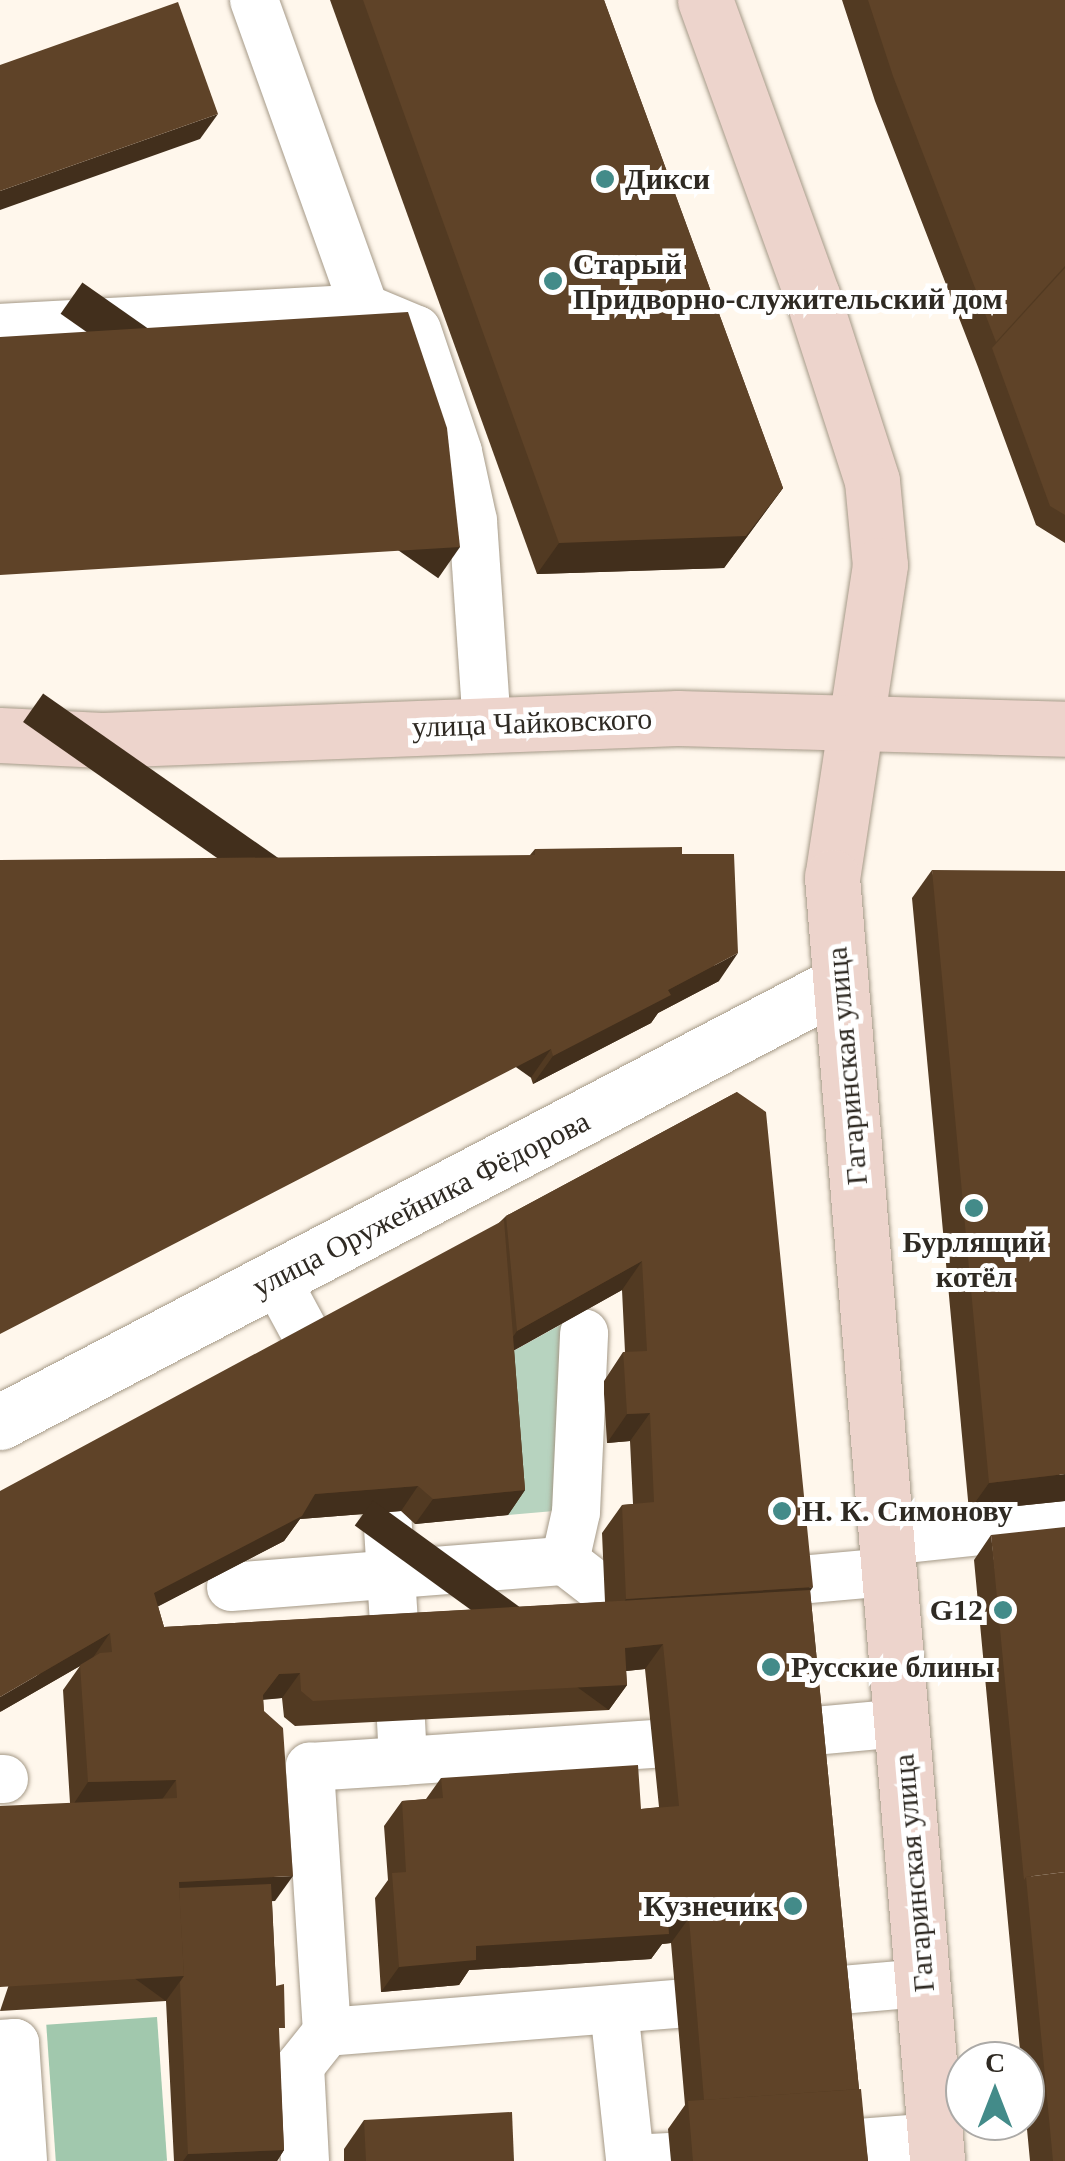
<!DOCTYPE html>
<meta charset="utf-8">
<style>
body{margin:0}
#map{position:relative;width:1065px;height:2161px;overflow:hidden;background:#fff7ec;font-family:"Times New Roman",serif}
div>[style]{position:absolute}
[style*='--x']{left:calc(var(--x)*1px);top:calc(var(--y)*1px);width:calc(var(--w)*1px);rotate:calc(var(--a)*1deg)}
.green>*{inset:0;background:#b7d3bf}
.forest>*{inset:0;background:#a1c8ad;transform-origin:0 0}
.roads{filter:drop-shadow(0 0 2px #a59987) drop-shadow(0 0 2px #a59987)}
.lane>*{height:48px;margin:-24px;padding:0 24px;transform-origin:24px;border-radius:24px;background:#fff}
.street>*{height:55px;margin:-27.5px;padding:0 27.5px;transform-origin:27.5px;border-radius:27.5px;background:#fff}
.secondary>*{height:55px;margin:-27.5px;padding:0 27.5px;transform-origin:27.5px;border-radius:27.5px;background:#edd4cc}
.wall>*{inset:0;background:#523a22}
.shaded-wall>*{inset:0;background:#422f1c;transform-origin:0 0}
.building>*{inset:0;background:#5f4328}
.dots>*{width:28px;height:28px;translate:-50% -50%;box-sizing:border-box;border:5px solid #fff;border-radius:50%}
span{translate:-50% -50%;white-space:nowrap;text-align:center;line-height:1.15;-webkit-text-stroke:10px #fff;paint-order:stroke}
.poi-label{font-size:30px;color:#2f2a23;font-weight:700}
.left{translate:0 -50%;text-align:left}
.right{translate:-100% -50%;text-align:right}
.street-label{font-size:30px;color:#2f2a23}
.north{position:absolute;left:945px;top:2041px;width:100px;height:100px;box-sizing:border-box;background:#fff;border:2px solid #acaaa7;border-radius:50%;rotate:0deg;font-size:28px;font-weight:700;line-height:40px;text-align:center;color:#2f2a23}
.north::after{content:'';display:block;margin:auto;width:35px;height:45px;background:#438b89;clip-path:polygon(50% 0,100% 100%,50% 72%,0 100%)}
</style>
<div id="map">
<div class="green">
<div style="clip-path:polygon(562px 1324px,554px 1511px,508px 1515px,497px 1360px)"></div>
</div>
<div class="forest">
<div style="left:157px;top:2017px;width:144px;height:111px;rotate:86deg"></div>
</div>
<div class="roads">
<div class="lane">
<div style="--x:254;--y:0;--w:327;--a:70.3"></div>
<div style="--x:364;--y:308;--w:57;--a:22.5"></div>
<div style="--x:417;--y:330;--w:129;--a:71.4"></div>
<div style="--x:458;--y:452;--w:71;--a:77.7"></div>
<div style="--x:473;--y:521;--w:203;--a:86.1"></div>
<div style="--x:0;--y:328;--w:365;--a:-3.1"></div>
<div style="--x:276;--y:1279;--w:69;--a:61.6"></div>
<div style="--x:387;--y:1512;--w:127;--a:86.4"></div>
<div style="--x:886;--y:1541;--w:180;--a:-6.1"></div>
<div style="--x:565;--y:1561;--w:50;--a:-77.3"></div>
<div style="--x:576;--y:1512;--w:179;--a:-87.4"></div>
<div style="--x:789;--y:1581;--w:99;--a:-5.2"></div>
<div style="--x:231;--y:1587;--w:335;--a:-4.5"></div>
<div style="--x:565;--y:1561;--w:49;--a:37.6"></div>
<div style="--x:401;--y:1721;--w:40;--a:87.1"></div>
<div style="--x:403;--y:1761;--w:250;--a:-3.9"></div>
<div style="--x:804;--y:1732;--w:97;--a:-5.3"></div>
<div style="--x:0;--y:1779;--w:4;--a:0"></div>
<div style="--x:829;--y:1991;--w:94;--a:-4.9"></div>
<div style="--x:614;--y:2009;--w:151;--a:83.9"></div>
<div style="--x:630;--y:2159;--w:40;--a:-2.9"></div>
<div style="--x:327;--y:2032;--w:350;--a:-4.6"></div>
<div style="--x:0;--y:2044;--w:15;--a:-4"></div>
<div style="--x:15;--y:2043;--w:118;--a:86.1"></div>
<div style="--x:844;--y:2144;--w:91;--a:-4.4"></div>
<div style="--x:305;--y:2161;--w:95;--a:-93"></div>
<div style="--x:300;--y:2066;--w:43;--a:-51.5"></div>
<div style="--x:327;--y:2032;--w:266;--a:-93.7"></div>
<div style="--x:310;--y:1767;--w:93;--a:-3.7"></div>
</div>
<div class="street">
<div style="--x:0;--y:1422;--w:948;--a:-27.59"></div>
</div>
<div class="secondary">
<div style="--x:705;--y:0;--w:314;--a:70.1"></div>
<div style="--x:812;--y:295;--w:195;--a:72.1"></div>
<div style="--x:872;--y:481;--w:84;--a:84.6"></div>
<div style="--x:880;--y:565;--w:316;--a:98.7"></div>
<div style="--x:832;--y:877;--w:1288;--a:85.32"></div>
<div style="--x:0;--y:735;--w:102;--a:2.8"></div>
<div style="--x:102;--y:740;--w:576;--a:-2.19"></div>
<div style="--x:678;--y:718;--w:387;--a:1.6"></div>
</div>
</div>
<div class="wall">
<div style="clip-path:polygon(330px 0,604px 0,783px 488px,724px 568px,537px 574px)"></div>
<div style="clip-path:polygon(842px 0,1065px 0,1065px 543px,1036px 525px,978px 367px,875px 101px)"></div>
<div style="clip-path:polygon(535px 849px,682px 854px,719px 981px,658px 1013px,651px 1023px,533px 1084px,531px 1078px,530px 855px)"></div>
<div style="clip-path:polygon(932px 870px,1065px 1501px,969px 1511px,912px 898px)"></div>
<div style="clip-path:polygon(evenodd,737px 1092px,810px 1590px,859px 2089px,868px 2161px,671px 2161px,668px 2129px,685px 2105px,671px 1943px,662px 1944px,651px 1959px,469px 1970px,459px 1985px,381px 1992px,375px 1898px,388px 1880px,384px 1826px,402px 1801px,426px 1799px,441px 1778px,641px 1809px,659px 1807px,645px 1669px,626px 1671px,627px 1685px,609px 1710px,295px 1726px,284px 1717px,282px 1698px,263px 1699px,275px 1901px,272px 1901px,284px 2150px,277px 2161px,174px 2161px,166px 2001px,0 2011px,70px 1803px,63px 1690px,80px 1666px,0 1712px,506px 1216px,737px 1092px,622px 1290px,625px 1352px,623px 1352px,604px 1381px,604px 1394px,607px 1443px,630px 1441px,633px 1504px,622px 1505px,602px 1533px,605px 1602px,164px 1627px,158px 1606px,284px 1541px,300px 1519px,401px 1511px,415px 1524px,508px 1515px,525px 1490px,514px 1350px,622px 1290px)"></div>
<div style="clip-path:polygon(991px 1535px,1065px 2161px,1030px 2161px,1025px 2108px,1025px 2061px,1021px 2061px,974px 1560px)"></div>
<div style="clip-path:polygon(364px 2120px,514px 2161px,344px 2161px,344px 2149px)"></div>
</div>
<div class="shaded-wall">
<div style="clip-path:polygon(218px 114px,200px 139px,0 210px,0 191px)"></div>
<div style="clip-path:polygon(783px 488px,724px 568px,537px 574px,559px 543px)"></div>
<div style="left:460px;top:547px;width:38px;height:461px;rotate:125deg"></div>
<div style="clip-path:polygon(738px 953px,719px 981px,658px 1013px,651px 1023px,533px 1084px,553px 1056px,668px 990px)"></div>
<div style="left:551px;top:1049px;width:35px;height:620px;rotate:125deg"></div>
<div style="clip-path:polygon(642px 1261px,622px 1290px,497px 1360px,517px 1331px)"></div>
<div style="clip-path:polygon(650px 1413px,630px 1441px,607px 1443px,627px 1414px)"></div>
<div style="clip-path:polygon(1065px 1474px,1065px 1501px,969px 1511px,989px 1483px)"></div>
<div style="clip-path:polygon(418px 1486px,401px 1511px,300px 1519px,284px 1541px,136px 1618px,154px 1593px,315px 1494px)"></div>
<div style="clip-path:polygon(525px 1490px,508px 1515px,415px 1524px,433px 1499px)"></div>
<div style="clip-path:polygon(813px 1587px,793px 1615px,606px 1627px,626px 1599px)"></div>
<div style="clip-path:polygon(110px 1633px,92px 1659px,0 1712px,0 1697px)"></div>
<div style="clip-path:polygon(663px 1644px,645px 1669px,607px 1673px,625px 1648px)"></div>
<div style="clip-path:polygon(300px 1673px,282px 1698px,262px 1700px,263px 1695px,279px 1674px)"></div>
<div style="left:627px;top:1685px;width:31px;height:314px;rotate:126deg"></div>
<div style="clip-path:polygon(176px 1780px,158px 1805px,71px 1808px,88px 1782px)"></div>
<div style="clip-path:polygon(293px 1876px,275px 1901px,176px 1907px,179px 1882px)"></div>
<div style="clip-path:polygon(689px 1918px,671px 1943px,662px 1944px,651px 1959px,469px 1970px,459px 1985px,381px 1992px,399px 1967px,476px 1946px,668px 1919px)"></div>
<div style="left:184px;top:1976px;width:31px;height:184px;rotate:126deg"></div>
<div style="clip-path:polygon(284px 2150px,277px 2161px,183px 2161px,188px 2154px)"></div>
</div>
<div class="building">
<div style="clip-path:polygon(363px 0,604px 0,783px 488px,746px 536px,559px 543px)"></div>
<div style="clip-path:polygon(868px 0,1065px 0,1065px 266px,996px 342px,893px 76px)"></div>
<div style="clip-path:polygon(178px 2px,218px 114px,0 191px,0 65px)"></div>
<div style="clip-path:polygon(1065px 268px,1065px 515px,1050px 506px,992px 348px)"></div>
<div style="clip-path:polygon(408px 312px,447px 428px,460px 547px,0 575px,0 337px)"></div>
<div style="clip-path:polygon(682px 847px,682px 854px,734px 854px,738px 953px,668px 990px,671px 995px,553px 1056px,551px 1049px,0 1334px,0 860px,535px 855px,535px 849px)"></div>
<div style="clip-path:polygon(932px 870px,1065px 871px,1065px 1474px,989px 1483px)"></div>
<div style="clip-path:polygon(737px 1092px,766px 1112px,813px 1587px,626px 1599px,622px 1505px,654px 1502px,650px 1413px,627px 1414px,624px 1365px,623px 1352px,647px 1351px,642px 1261px,517px 1331px,506px 1216px)"></div>
<div style="clip-path:polygon(504px 1220px,525px 1490px,433px 1499px,418px 1486px,315px 1494px,302px 1516px,154px 1593px,164px 1627px,810px 1590px,859px 2089px,704px 2100px,689px 1918px,668px 1919px,669px 1934px,476px 1946px,476px 1960px,399px 1967px,392px 1873px,406px 1872px,402px 1801px,443px 1798px,441px 1778px,638px 1765px,641px 1809px,679px 1806px,663px 1644px,625px 1648px,627px 1685px,313px 1701px,301px 1691px,300px 1673px,279px 1674px,263px 1695px,264px 1711px,283px 1728px,293px 1876px,179px 1882px,184px 1976px,0 1987px,0 1806px,177px 1798px,176px 1780px,88px 1782px,80px 1665px,100px 1653px,112px 1652px,110px 1633px,0 1697px,0 1491px)"></div>
<div style="clip-path:polygon(1065px 1527px,1065px 1872px,1026px 1877px,1024px 1880px,991px 1535px)"></div>
<div style="clip-path:polygon(1065px 1872px,1065px 2161px,1053px 2161px,1026px 1877px)"></div>
<div style="clip-path:polygon(271px 1884px,276px 1986px,284px 1984px,285px 2028px,279px 2028px,284px 2150px,188px 2154px,180px 1982px,184px 1976px,179px 1888px)"></div>
<div style="clip-path:polygon(861px 2089px,868px 2161px,693px 2161px,688px 2101px)"></div>
<div style="clip-path:polygon(512px 2112px,514px 2161px,366px 2161px,364px 2120px)"></div>
</div>
<div class="dots">
<div style="left:605px;top:179px;background:#438b89"></div>
<div style="left:553px;top:281px;background:#438b89"></div>
<div style="left:974px;top:1208px;background:#438b89"></div>
<div style="left:782px;top:1511px;background:#438b89"></div>
<div style="left:1003px;top:1610px;background:#438b89"></div>
<div style="left:771px;top:1667px;background:#438b89"></div>
<div style="left:793px;top:1906px;background:#438b89"></div>
</div>
<div class="poi-label">
<span class="left" style="left:625px;top:179px">Дикси</span>
<span class="left" style="left:573px;top:281px">Старый<br>Придворно-служительский дом</span>
<span style="left:974px;top:1259px">Бурлящий<br>котёл</span>
<span class="left" style="left:802px;top:1511px">Н. К. Симонову</span>
<span class="right" style="left:983px;top:1610px">G12</span>
<span class="left" style="left:791px;top:1667px">Русские блины</span>
<span class="right" style="left:773px;top:1906px">Кузнечик</span>
</div>
<div class="street-label">
<span style="left:532px;top:723px;rotate:-2deg">улица Чайковского</span>
<span style="left:847px;top:1066px;rotate:-95deg">Гагаринская улица</span>
<span style="left:421px;top:1204px;rotate:-27deg">улица Оружейника Фёдорова</span>
<span style="left:914px;top:1873px;rotate:-95deg">Гагаринская улица</span>
</div>
<div class="north">С</div>
</div>
